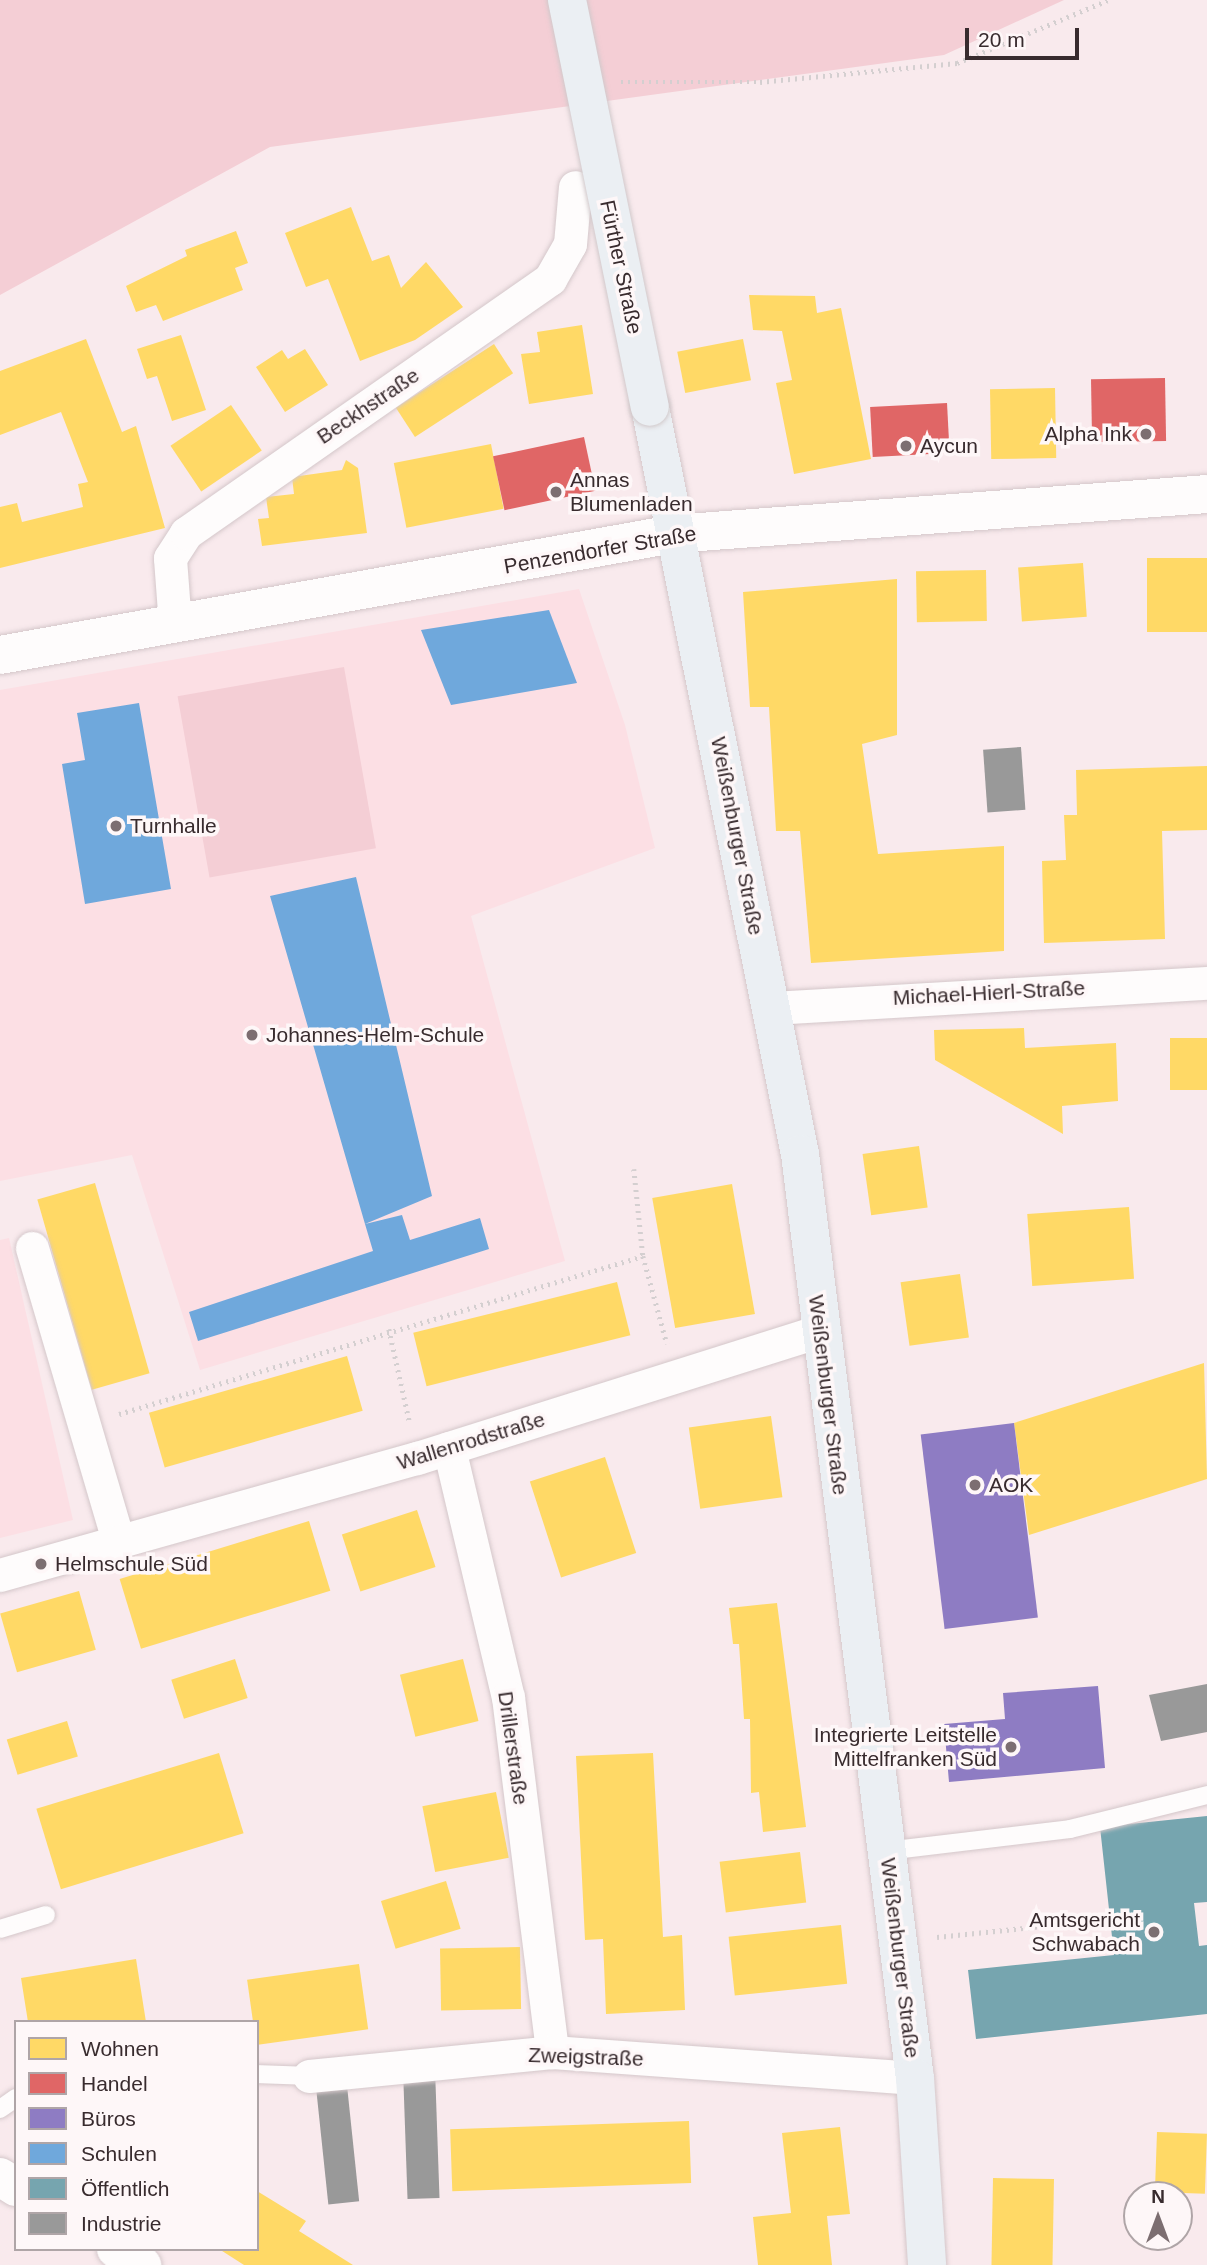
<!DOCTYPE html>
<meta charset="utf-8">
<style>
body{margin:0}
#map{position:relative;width:1207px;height:2265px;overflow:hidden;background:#f9eaed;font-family:Helvetica,sans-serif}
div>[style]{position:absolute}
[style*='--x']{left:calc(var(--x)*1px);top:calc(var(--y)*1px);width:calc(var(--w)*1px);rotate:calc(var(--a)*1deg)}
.built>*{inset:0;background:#fcdfe4}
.green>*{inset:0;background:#f4ced5;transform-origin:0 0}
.homes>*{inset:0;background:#ffd966;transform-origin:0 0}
.shops>*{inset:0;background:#e06666;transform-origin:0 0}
.offices>*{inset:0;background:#8e7cc3;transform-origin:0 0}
.schools>*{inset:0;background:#6fa8dc}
.public>*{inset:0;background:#76a5af}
.industry>*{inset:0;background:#999;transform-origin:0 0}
.path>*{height:4.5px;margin-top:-2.25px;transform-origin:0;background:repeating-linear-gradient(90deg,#d4cfd0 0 2px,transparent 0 7px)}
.roads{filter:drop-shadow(0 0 2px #d4c7ca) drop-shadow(0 0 2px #d4c7ca)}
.service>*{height:18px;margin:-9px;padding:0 9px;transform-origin:9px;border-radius:9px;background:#fefcfc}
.minor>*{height:33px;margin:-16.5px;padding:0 16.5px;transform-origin:16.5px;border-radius:16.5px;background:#fefcfc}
.secondary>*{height:38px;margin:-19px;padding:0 19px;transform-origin:19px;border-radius:19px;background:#fefcfc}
.primary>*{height:38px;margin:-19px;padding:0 19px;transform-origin:19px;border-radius:19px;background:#ebeff3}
.bridges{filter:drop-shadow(0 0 2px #d1c9cb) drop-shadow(0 0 2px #d1c9cb)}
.primary-bridge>*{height:38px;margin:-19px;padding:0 19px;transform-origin:19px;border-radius:19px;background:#ebeff3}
.dots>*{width:19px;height:19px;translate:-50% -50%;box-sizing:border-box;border:4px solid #fef7f8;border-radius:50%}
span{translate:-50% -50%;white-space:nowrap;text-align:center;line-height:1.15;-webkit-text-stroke:7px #fef7f8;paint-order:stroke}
.street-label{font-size:21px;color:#382b2e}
.poi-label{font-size:21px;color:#382b2e}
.right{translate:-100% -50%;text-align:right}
.left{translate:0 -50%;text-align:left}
.legend{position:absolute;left:14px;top:2020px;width:245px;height:231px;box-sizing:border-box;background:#fef7f8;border:2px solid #afa5a7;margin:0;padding:9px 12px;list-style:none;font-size:21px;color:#382b2e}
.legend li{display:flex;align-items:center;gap:14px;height:35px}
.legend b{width:35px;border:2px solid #afa5a7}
.north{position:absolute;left:1123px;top:2181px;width:70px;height:70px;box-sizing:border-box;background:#fef7f8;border:2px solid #afa5a7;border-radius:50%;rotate:0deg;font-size:19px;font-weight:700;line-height:28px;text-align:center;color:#382b2e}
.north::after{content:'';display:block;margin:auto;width:24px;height:32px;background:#7c6e71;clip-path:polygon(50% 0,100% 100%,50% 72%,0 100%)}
.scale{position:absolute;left:965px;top:28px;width:114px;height:32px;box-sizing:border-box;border:4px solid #382b2e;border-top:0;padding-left:9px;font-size:21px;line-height:24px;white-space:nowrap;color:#382b2e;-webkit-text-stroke:5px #fef7f8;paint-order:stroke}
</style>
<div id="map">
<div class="built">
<div style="clip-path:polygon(579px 589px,625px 725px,655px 848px,471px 916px,565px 1261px,200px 1370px,132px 1155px,0 1181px,0 690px)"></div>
<div style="clip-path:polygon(9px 1238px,73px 1520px,0 1538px,0 1240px)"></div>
</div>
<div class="green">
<div style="clip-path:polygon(0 0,1064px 0,944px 55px,270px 147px,0 295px)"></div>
<div style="left:344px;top:667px;width:184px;height:169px;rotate:80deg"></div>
</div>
<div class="homes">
<div style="clip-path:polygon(351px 207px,372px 261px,389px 255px,401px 288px,426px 262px,463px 307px,415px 340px,360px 361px,328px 279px,306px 287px,285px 233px)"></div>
<div style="clip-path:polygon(236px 231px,248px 263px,235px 268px,243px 290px,163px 321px,156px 305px,136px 312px,126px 286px,187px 256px,185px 250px)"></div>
<div style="clip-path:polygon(749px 295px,815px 296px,817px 313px,841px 308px,871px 459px,794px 474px,776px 383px,792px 380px,782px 331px,753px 330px)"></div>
<div style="clip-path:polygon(582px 325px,593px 394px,529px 404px,521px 354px,540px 352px,537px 332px)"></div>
<div style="clip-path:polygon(181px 335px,206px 410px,172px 421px,157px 376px,147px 379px,137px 349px)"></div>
<div style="clip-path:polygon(86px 339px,122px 432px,136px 426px,165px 528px,0 568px,0 507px,17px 503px,22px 522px,83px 507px,78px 484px,88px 482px,61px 412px,0 435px,0 371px)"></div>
<div style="left:743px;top:339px;width:42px;height:67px;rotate:79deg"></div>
<div style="left:494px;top:344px;width:35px;height:117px;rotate:57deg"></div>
<div style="clip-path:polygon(305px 349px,328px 385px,285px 412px,256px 367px,282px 350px,288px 359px)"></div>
<div style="left:1055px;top:388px;width:70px;height:65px;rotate:89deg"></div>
<div style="left:231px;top:405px;width:55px;height:73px;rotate:56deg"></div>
<div style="left:491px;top:444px;width:66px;height:99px;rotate:79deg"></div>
<div style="clip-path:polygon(346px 460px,358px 468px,367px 533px,262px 546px,258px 519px,269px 518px,266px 497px,294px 494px,292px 477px,342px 470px)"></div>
<div style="left:1207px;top:558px;width:74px;height:60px;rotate:90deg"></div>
<div style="left:1083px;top:563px;width:54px;height:65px;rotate:86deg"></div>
<div style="left:986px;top:570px;width:51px;height:70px;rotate:89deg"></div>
<div style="clip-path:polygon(897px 579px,897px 735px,862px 744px,878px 854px,1004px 846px,1004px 951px,811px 963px,800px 831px,776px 831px,769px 707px,750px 707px,743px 592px)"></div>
<div style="clip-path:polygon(1207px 766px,1207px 830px,1162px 831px,1165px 939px,1044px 943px,1042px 861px,1066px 860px,1064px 815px,1077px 815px,1076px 770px)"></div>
<div style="clip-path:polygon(1024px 1028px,1025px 1048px,1116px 1043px,1118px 1101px,1062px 1106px,1063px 1134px,935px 1060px,934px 1030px)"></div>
<div style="left:1170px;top:1038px;width:37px;height:52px"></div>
<div style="left:919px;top:1146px;width:62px;height:57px;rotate:82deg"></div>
<div style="left:95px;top:1183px;width:198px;height:60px;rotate:74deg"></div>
<div style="left:732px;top:1184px;width:132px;height:81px;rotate:80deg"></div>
<div style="left:1129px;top:1207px;width:72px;height:102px;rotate:86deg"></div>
<div style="left:960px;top:1274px;width:64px;height:60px;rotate:82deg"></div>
<div style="left:617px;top:1282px;width:55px;height:210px;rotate:76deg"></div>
<div style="left:347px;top:1356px;width:57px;height:206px;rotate:74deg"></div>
<div style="clip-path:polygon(1204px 1363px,1207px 1479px,1029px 1535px,1014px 1423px)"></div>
<div style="left:771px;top:1416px;width:82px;height:83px;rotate:82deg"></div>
<div style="left:605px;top:1457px;width:101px;height:79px;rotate:72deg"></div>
<div style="left:417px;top:1510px;width:60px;height:79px;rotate:72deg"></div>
<div style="left:309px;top:1521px;width:73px;height:198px;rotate:73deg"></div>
<div style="left:79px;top:1591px;width:61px;height:82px;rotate:74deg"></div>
<div style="clip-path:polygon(777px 1603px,806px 1827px,763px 1832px,759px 1792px,751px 1793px,750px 1719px,744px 1719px,739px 1644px,733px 1644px,729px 1608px)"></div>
<div style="left:235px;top:1659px;width:41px;height:67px;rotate:72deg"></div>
<div style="left:463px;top:1659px;width:64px;height:65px;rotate:76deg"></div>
<div style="left:67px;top:1721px;width:37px;height:63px;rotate:73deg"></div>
<div style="left:219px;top:1753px;width:84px;height:191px;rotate:73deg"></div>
<div style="clip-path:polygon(653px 1753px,663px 1937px,682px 1935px,685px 2010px,606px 2014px,603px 1939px,585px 1940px,576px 1756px)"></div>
<div style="left:496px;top:1792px;width:67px;height:75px;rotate:79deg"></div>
<div style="left:800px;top:1852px;width:51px;height:81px;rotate:83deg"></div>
<div style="left:446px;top:1881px;width:50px;height:68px;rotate:73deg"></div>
<div style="left:841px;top:1925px;width:59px;height:113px;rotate:84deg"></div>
<div style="left:520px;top:1947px;width:62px;height:80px;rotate:89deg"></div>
<div style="clip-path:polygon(136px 1959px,146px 2022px,28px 2022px,21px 1978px)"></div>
<div style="left:359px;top:1964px;width:66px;height:113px;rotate:82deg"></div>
<div style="left:689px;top:2121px;width:62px;height:239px;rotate:88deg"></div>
<div style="clip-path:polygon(840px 2127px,850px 2214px,827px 2216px,832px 2265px,758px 2265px,753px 2217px,791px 2213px,782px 2133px)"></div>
<div style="left:1157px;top:2132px;width:50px;height:60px;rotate:2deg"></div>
<div style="left:993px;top:2178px;width:61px;height:87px;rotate:1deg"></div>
<div style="clip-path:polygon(257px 2191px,306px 2221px,299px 2231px,353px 2265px,244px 2265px,219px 2249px,257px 2249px)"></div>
</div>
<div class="shops">
<div style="left:1165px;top:378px;width:63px;height:74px;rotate:89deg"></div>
<div style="left:947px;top:403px;width:50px;height:77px;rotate:87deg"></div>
<div style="left:584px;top:437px;width:55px;height:93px;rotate:78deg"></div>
</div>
<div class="offices">
<div style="left:1014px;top:1423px;width:196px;height:94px;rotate:83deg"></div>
<div style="clip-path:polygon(1098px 1686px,1105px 1768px,949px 1782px,944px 1724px,1005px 1719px,1003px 1693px)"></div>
</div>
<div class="schools">
<div style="clip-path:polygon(549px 610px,577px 683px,451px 705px,421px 630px)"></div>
<div style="clip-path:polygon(139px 703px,171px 889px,85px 904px,62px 764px,85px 760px,77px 713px)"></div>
<div style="clip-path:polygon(356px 877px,432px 1196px,365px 1224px,402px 1215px,410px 1240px,480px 1218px,489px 1249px,198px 1341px,189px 1312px,373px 1251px,365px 1224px,270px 896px)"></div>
</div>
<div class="public">
<div style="clip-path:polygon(1207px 1816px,1207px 1902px,1194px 1903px,1199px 1946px,1207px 1945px,1207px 2014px,976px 2039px,968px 1970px,1114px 1955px,1100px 1827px)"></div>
</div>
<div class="industry">
<div style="left:1021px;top:747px;width:63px;height:38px;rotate:86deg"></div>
<div style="clip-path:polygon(1207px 1684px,1207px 1732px,1161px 1741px,1149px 1695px)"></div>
<div style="left:435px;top:2069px;width:129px;height:32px;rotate:88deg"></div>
<div style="left:346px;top:2076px;width:126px;height:31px;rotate:84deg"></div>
</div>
<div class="path">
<div style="--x:621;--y:82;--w:139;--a:0"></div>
<div style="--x:760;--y:82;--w:198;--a:-5.5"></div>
<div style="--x:957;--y:63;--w:164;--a:-22.6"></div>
<div style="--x:634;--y:1169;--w:87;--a:84.1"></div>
<div style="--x:643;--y:1256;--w:91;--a:74.7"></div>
<div style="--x:389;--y:1329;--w:97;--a:77.5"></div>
<div style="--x:119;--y:1414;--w:547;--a:-16.78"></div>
<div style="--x:937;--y:1937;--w:174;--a:-5.9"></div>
</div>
<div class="roads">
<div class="service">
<div style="--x:886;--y:1851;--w:185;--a:-6.8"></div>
<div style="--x:1070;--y:1829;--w:141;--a:-13.9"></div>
<div style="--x:0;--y:1929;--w:48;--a:-16.9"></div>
<div style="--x:257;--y:2074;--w:52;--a:2.2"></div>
<div style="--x:0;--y:2109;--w:19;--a:-35"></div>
</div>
<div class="minor">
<div style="--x:175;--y:625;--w:67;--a:-94.3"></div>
<div style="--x:170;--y:558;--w:30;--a:-57"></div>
<div style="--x:186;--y:533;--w:444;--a:-34.9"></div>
<div style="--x:550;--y:279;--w:40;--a:-60.3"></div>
<div style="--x:570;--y:244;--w:57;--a:-85"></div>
<div style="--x:771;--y:1008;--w:437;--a:-3.3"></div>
<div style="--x:32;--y:1248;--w:308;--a:73.6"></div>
<div style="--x:449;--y:1448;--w:256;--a:76.7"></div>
<div style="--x:508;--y:1697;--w:358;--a:82.9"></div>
<div style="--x:0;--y:1575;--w:433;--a:-15.7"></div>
<div style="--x:417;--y:1458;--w:423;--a:-17.5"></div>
<div style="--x:309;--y:2076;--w:244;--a:-5.6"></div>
<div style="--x:552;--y:2052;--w:364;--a:4.1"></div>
</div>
<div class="secondary">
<div style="--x:0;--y:655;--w:684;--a:-10.19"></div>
<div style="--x:673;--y:534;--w:535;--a:-4.28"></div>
<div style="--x:0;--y:2177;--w:19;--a:32"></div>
<div style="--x:116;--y:2249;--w:31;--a:32"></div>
</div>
<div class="primary">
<div style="--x:650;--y:407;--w:762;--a:78.65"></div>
<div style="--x:800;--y:1154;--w:931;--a:82.91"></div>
<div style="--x:915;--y:2078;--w:187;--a:86.3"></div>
</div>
</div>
<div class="bridges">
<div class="primary-bridge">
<div style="--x:567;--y:0;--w:415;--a:78.5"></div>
</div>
</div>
<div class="dots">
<div style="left:1146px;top:434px;background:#7c6e71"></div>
<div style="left:906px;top:446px;background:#7c6e71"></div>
<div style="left:556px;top:492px;background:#7c6e71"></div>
<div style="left:116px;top:826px;background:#7c6e71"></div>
<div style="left:252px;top:1035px;background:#7c6e71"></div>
<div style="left:975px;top:1485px;background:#7c6e71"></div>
<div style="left:41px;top:1564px;background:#7c6e71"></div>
<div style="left:1011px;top:1747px;background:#7c6e71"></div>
<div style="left:1154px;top:1932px;background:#7c6e71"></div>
</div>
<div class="street-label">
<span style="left:621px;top:267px;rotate:78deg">Fürther Straße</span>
<span style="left:368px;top:406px;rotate:-34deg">Beckhstraße</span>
<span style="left:600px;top:550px;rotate:-10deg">Penzendorfer Straße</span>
<span style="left:737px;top:836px;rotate:79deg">Weißenburger Straße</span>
<span style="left:989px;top:993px;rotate:-3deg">Michael-Hierl-Straße</span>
<span style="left:828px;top:1395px;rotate:83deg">Weißenburger Straße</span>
<span style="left:471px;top:1441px;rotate:-17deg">Wallenrodstraße</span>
<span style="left:513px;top:1748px;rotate:82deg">Drillerstraße</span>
<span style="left:900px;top:1958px;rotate:83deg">Weißenburger Straße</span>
<span style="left:586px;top:2057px;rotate:2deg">Zweigstraße</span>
</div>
<div class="poi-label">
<span class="right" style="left:1132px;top:434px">Alpha Ink</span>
<span class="left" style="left:920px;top:446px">Aycun</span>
<span class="left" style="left:570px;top:492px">Annas<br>Blumenladen</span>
<span class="left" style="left:130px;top:826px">Turnhalle</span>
<span class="left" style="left:266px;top:1035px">Johannes-Helm-Schule</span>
<span class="left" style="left:989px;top:1485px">AOK</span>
<span class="left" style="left:55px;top:1564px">Helmschule Süd</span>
<span class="right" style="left:997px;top:1747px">Integrierte Leitstelle<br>Mittelfranken Süd</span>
<span class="right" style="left:1140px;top:1932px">Amtsgericht<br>Schwabach</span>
</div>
<ul class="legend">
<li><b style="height:19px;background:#ffd966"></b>Wohnen</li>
<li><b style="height:19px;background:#e06666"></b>Handel</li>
<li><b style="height:19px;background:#8e7cc3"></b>Büros</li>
<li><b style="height:19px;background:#6fa8dc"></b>Schulen</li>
<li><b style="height:19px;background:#76a5af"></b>Öffentlich</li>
<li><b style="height:19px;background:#999"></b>Industrie</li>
</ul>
<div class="north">N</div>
<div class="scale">20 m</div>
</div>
